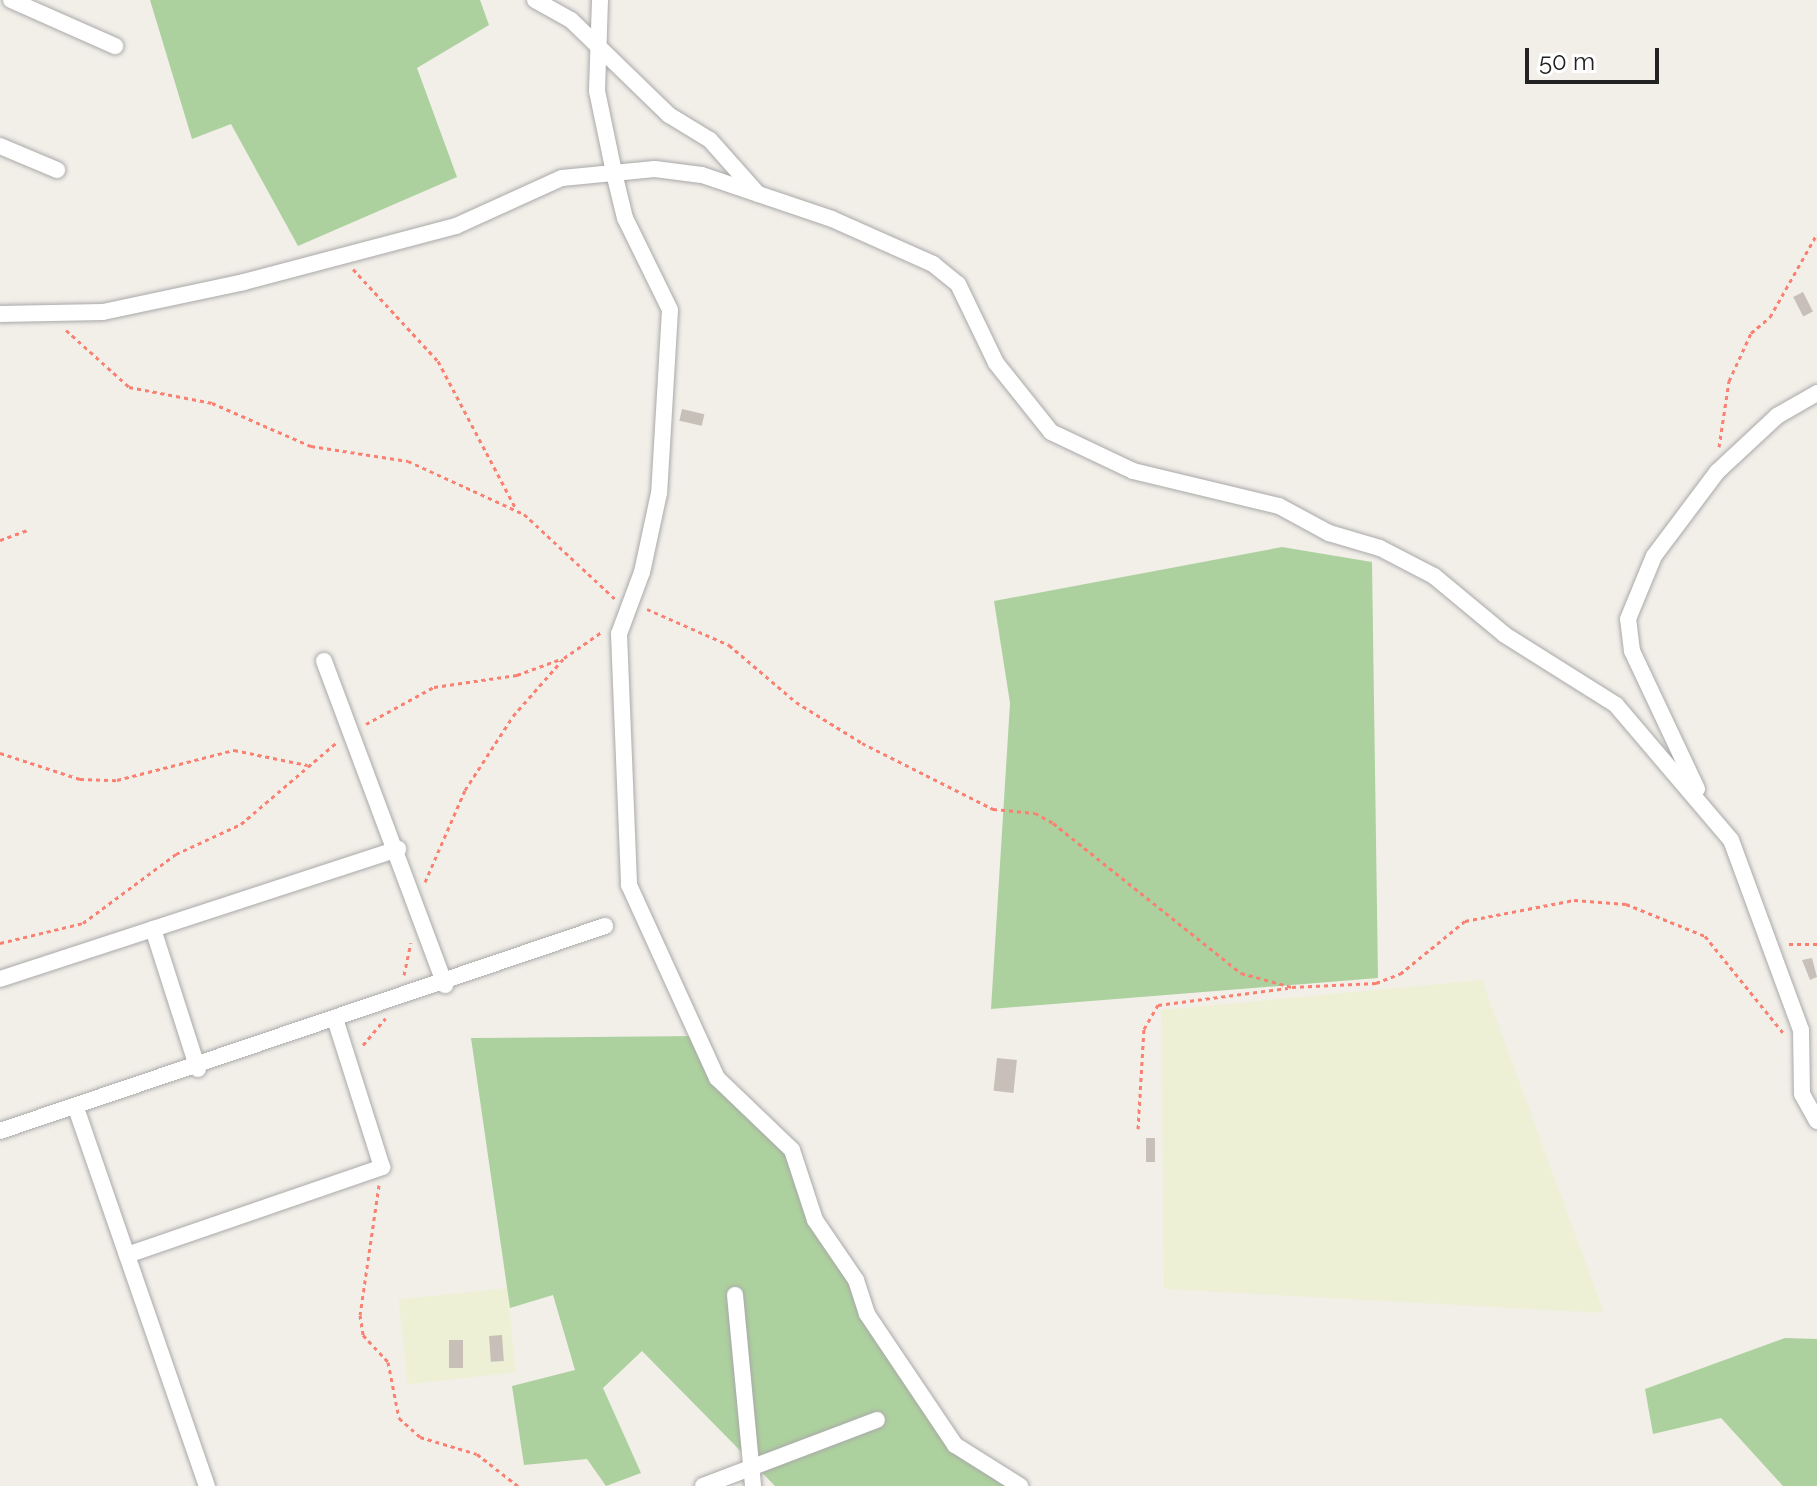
<!DOCTYPE html>
<style>
body{margin:0}
#map{position:relative;width:1817px;height:1486px;overflow:hidden;background:#f2efe9;font-family:Raleway,sans-serif}
div>[style]{position:absolute}
[style*='--x']{left:calc(var(--x)*1px);top:calc(var(--y)*1px);width:calc(var(--w)*1px);rotate:calc(var(--a)*1deg)}
.farmland>*{inset:0;background:#eef0d5;transform-origin:0 0}
.forest>*{inset:0;background:#add19e}
.building>*{inset:0;background:#c7bfb8;transform-origin:0 0}
.path>*{height:3px;margin-top:-1.5px;transform-origin:0;background:repeating-linear-gradient(90deg,#fa8072 0 4px,transparent 0 8px)}
.roads{filter:drop-shadow(0 0 2px #a9a9a9) drop-shadow(0 0 2px #a9a9a9)}
.street>*{height:16px;margin:-8px;padding:0 8px;transform-origin:8px;border-radius:8px;background:#fff}
span{translate:-50% -50%;white-space:nowrap;text-align:center;line-height:1.15;-webkit-text-stroke:8px #fff;paint-order:stroke}
.scale{position:absolute;left:1525px;top:48px;width:134px;height:36px;box-sizing:border-box;border:4px solid #222;border-top:0;padding-left:10px;font-size:24px;line-height:28px;white-space:nowrap;color:#222;-webkit-text-stroke:6px #fff;paint-order:stroke}
</style>
<div id="map">
<div class="farmland">
<div style="clip-path:polygon(1482px 980px,1604px 1313px,1164px 1289px,1161px 1010px)"></div>
<div style="left:507px;top:1288px;width:85px;height:109px;rotate:84deg"></div>
</div>
<div class="forest">
<div style="clip-path:polygon(150px 0,480px 0,489px 25px,417px 68px,457px 177px,298px 246px,231px 124px,192px 139px)"></div>
<div style="clip-path:polygon(1282px 547px,1372px 562px,1378px 978px,991px 1009px,1010px 703px,994px 601px)"></div>
<div style="clip-path:polygon(698px 1036px,717px 1078px,792px 1150px,815px 1220px,955px 1445px,1020px 1486px,775px 1486px,642px 1351px,603px 1388px,641px 1473px,606px 1486px,587px 1459px,524px 1465px,512px 1386px,575px 1370px,553px 1295px,510px 1308px,471px 1038px)"></div>
<div style="clip-path:polygon(1785px 1338px,1817px 1339px,1817px 1486px,1783px 1486px,1721px 1418px,1653px 1434px,1645px 1389px)"></div>
</div>
<div class="building">
<div style="left:1803px;top:292px;width:22px;height:11px;rotate:63deg"></div>
<div style="left:682px;top:409px;width:23px;height:12px;rotate:13deg"></div>
<div style="clip-path:polygon(1812px 958px,1817px 977px,1810px 980px,1802px 960px)"></div>
<div style="left:997px;top:1058px;width:20px;height:33px;rotate:6deg"></div>
<div style="left:1146px;top:1138px;width:9px;height:24px"></div>
<div style="left:502px;top:1335px;width:26px;height:13px;rotate:86deg"></div>
<div style="left:449px;top:1340px;width:14px;height:28px"></div>
</div>
<div class="path">
<div style="--x:353;--y:269;--w:125;--a:47.3"></div>
<div style="--x:438;--y:361;--w:167;--a:62.2"></div>
<div style="--x:66;--y:330;--w:85;--a:42.1"></div>
<div style="--x:129;--y:387;--w:85;--a:10.9"></div>
<div style="--x:212;--y:403;--w:108;--a:23.5"></div>
<div style="--x:311;--y:446;--w:98;--a:8.8"></div>
<div style="--x:408;--y:461;--w:128;--a:24.6"></div>
<div style="--x:524;--y:514;--w:125;--a:43"></div>
<div style="--x:1719;--y:447;--w:67;--a:-81.4"></div>
<div style="--x:1729;--y:381;--w:53;--a:-65.4"></div>
<div style="--x:1751;--y:333;--w:25;--a:-40"></div>
<div style="--x:1770;--y:317;--w:95;--a:-60.5"></div>
<div style="--x:0;--y:540;--w:30;--a:-20"></div>
<div style="--x:647;--y:609;--w:90;--a:23.7"></div>
<div style="--x:729;--y:645;--w:88;--a:40.4"></div>
<div style="--x:796;--y:702;--w:78;--a:31.8"></div>
<div style="--x:862;--y:743;--w:147;--a:26.7"></div>
<div style="--x:993;--y:809;--w:42;--a:5.4"></div>
<div style="--x:1035;--y:813;--w:21;--a:29"></div>
<div style="--x:1053;--y:823;--w:241;--a:38.6"></div>
<div style="--x:1241;--y:973;--w:53;--a:15.4"></div>
<div style="--x:1292;--y:987;--w:84;--a:-2.7"></div>
<div style="--x:1376;--y:983;--w:26;--a:-21"></div>
<div style="--x:1400;--y:974;--w:84;--a:-39.2"></div>
<div style="--x:1465;--y:921;--w:111;--a:-10.9"></div>
<div style="--x:1574;--y:900;--w:52;--a:4.4"></div>
<div style="--x:1626;--y:904;--w:85;--a:22.1"></div>
<div style="--x:1705;--y:936;--w:126;--a:51.1"></div>
<div style="--x:366;--y:724;--w:77;--a:-28.6"></div>
<div style="--x:434;--y:687;--w:84;--a:-8.2"></div>
<div style="--x:517;--y:675;--w:47;--a:-20"></div>
<div style="--x:0;--y:753;--w:84;--a:18"></div>
<div style="--x:80;--y:779;--w:37;--a:2"></div>
<div style="--x:117;--y:780;--w:121;--a:-14.4"></div>
<div style="--x:234;--y:750;--w:75;--a:11.6"></div>
<div style="--x:425;--y:882;--w:100;--a:-66.5"></div>
<div style="--x:465;--y:790;--w:88;--a:-57"></div>
<div style="--x:513;--y:716;--w:77;--a:-48.7"></div>
<div style="--x:564;--y:658;--w:47;--a:-34.7"></div>
<div style="--x:0;--y:943;--w:85;--a:-13.5"></div>
<div style="--x:83;--y:923;--w:116;--a:-36.6"></div>
<div style="--x:176;--y:854;--w:72;--a:-24.8"></div>
<div style="--x:241;--y:824;--w:125;--a:-40.5"></div>
<div style="--x:1789;--y:944;--w:28;--a:0"></div>
<div style="--x:404;--y:975;--w:33;--a:-78"></div>
<div style="--x:363;--y:1045;--w:35;--a:-50"></div>
<div style="--x:1138;--y:1129;--w:100;--a:-86.6"></div>
<div style="--x:1144;--y:1029;--w:28;--a:-60"></div>
<div style="--x:1158;--y:1005;--w:131;--a:-7.5"></div>
<div style="--x:379;--y:1185;--w:131;--a:98.3"></div>
<div style="--x:360;--y:1315;--w:20;--a:81"></div>
<div style="--x:363;--y:1335;--w:37;--a:47"></div>
<div style="--x:388;--y:1362;--w:57;--a:78.9"></div>
<div style="--x:399;--y:1418;--w:28;--a:42"></div>
<div style="--x:420;--y:1437;--w:59;--a:16.6"></div>
<div style="--x:477;--y:1454;--w:52;--a:38"></div>
</div>
<div class="roads">
<div class="street">
<div style="--x:11;--y:0;--w:114;--a:23.9"></div>
<div style="--x:535;--y:0;--w:41;--a:29.1"></div>
<div style="--x:571;--y:20;--w:136;--a:44.1"></div>
<div style="--x:669;--y:115;--w:48;--a:31.4"></div>
<div style="--x:710;--y:140;--w:72;--a:48.4"></div>
<div style="--x:600;--y:0;--w:91;--a:91.9"></div>
<div style="--x:597;--y:91;--w:88;--a:78.2"></div>
<div style="--x:615;--y:177;--w:42;--a:76.3"></div>
<div style="--x:625;--y:218;--w:102;--a:63.9"></div>
<div style="--x:670;--y:310;--w:183;--a:93.4"></div>
<div style="--x:659;--y:493;--w:81;--a:102.1"></div>
<div style="--x:642;--y:572;--w:66;--a:110.4"></div>
<div style="--x:619;--y:634;--w:251;--a:87.7"></div>
<div style="--x:629;--y:885;--w:212;--a:65.5"></div>
<div style="--x:717;--y:1078;--w:104;--a:43.8"></div>
<div style="--x:792;--y:1150;--w:74;--a:71.8"></div>
<div style="--x:815;--y:1220;--w:73;--a:55.7"></div>
<div style="--x:856;--y:1280;--w:36;--a:72"></div>
<div style="--x:867;--y:1314;--w:158;--a:56.1"></div>
<div style="--x:955;--y:1445;--w:77;--a:32.2"></div>
<div style="--x:0;--y:146;--w:62;--a:22.8"></div>
<div style="--x:0;--y:314;--w:103;--a:-1.1"></div>
<div style="--x:103;--y:312;--w:144;--a:-12"></div>
<div style="--x:244;--y:282;--w:219;--a:-14.8"></div>
<div style="--x:456;--y:226;--w:116;--a:-24.4"></div>
<div style="--x:562;--y:178;--w:93;--a:-5.5"></div>
<div style="--x:655;--y:169;--w:47;--a:7.3"></div>
<div style="--x:702;--y:175;--w:137;--a:18.7"></div>
<div style="--x:832;--y:219;--w:111;--a:24"></div>
<div style="--x:933;--y:264;--w:32;--a:39"></div>
<div style="--x:958;--y:284;--w:88;--a:64.3"></div>
<div style="--x:996;--y:363;--w:88;--a:51.4"></div>
<div style="--x:1051;--y:432;--w:91;--a:25.4"></div>
<div style="--x:1133;--y:471;--w:150;--a:13.5"></div>
<div style="--x:1279;--y:506;--w:57;--a:28.4"></div>
<div style="--x:1329;--y:533;--w:53;--a:16.4"></div>
<div style="--x:1380;--y:548;--w:61;--a:27.4"></div>
<div style="--x:1434;--y:576;--w:92;--a:39.7"></div>
<div style="--x:1505;--y:635;--w:131;--a:32.2"></div>
<div style="--x:1616;--y:705;--w:177;--a:49.6"></div>
<div style="--x:1731;--y:840;--w:202;--a:69.8"></div>
<div style="--x:1801;--y:1030;--w:64;--a:89.1"></div>
<div style="--x:1802;--y:1094;--w:31;--a:61"></div>
<div style="--x:324;--y:661;--w:346;--a:69.5"></div>
<div style="--x:1697;--y:789;--w:153;--a:-115.2"></div>
<div style="--x:1632;--y:651;--w:32;--a:-97"></div>
<div style="--x:1628;--y:619;--w:68;--a:-67.6"></div>
<div style="--x:1654;--y:556;--w:105;--a:-53.1"></div>
<div style="--x:1717;--y:472;--w:82;--a:-43"></div>
<div style="--x:1777;--y:416;--w:46;--a:-29.9"></div>
<div style="--x:153;--y:929;--w:147;--a:72.2"></div>
<div style="--x:0;--y:979;--w:419;--a:-18.1"></div>
<div style="--x:77;--y:1111;--w:397;--a:70.9"></div>
<div style="--x:0;--y:1131;--w:639;--a:-18.72"></div>
<div style="--x:127;--y:1255;--w:270;--a:-19"></div>
<div style="--x:382;--y:1167;--w:152;--a:-107.6"></div>
<div style="--x:735;--y:1295;--w:192;--a:84.6"></div>
<div style="--x:703;--y:1486;--w:186;--a:-20.8"></div>
</div>
</div>
<div class="scale">50 m</div>
</div>
